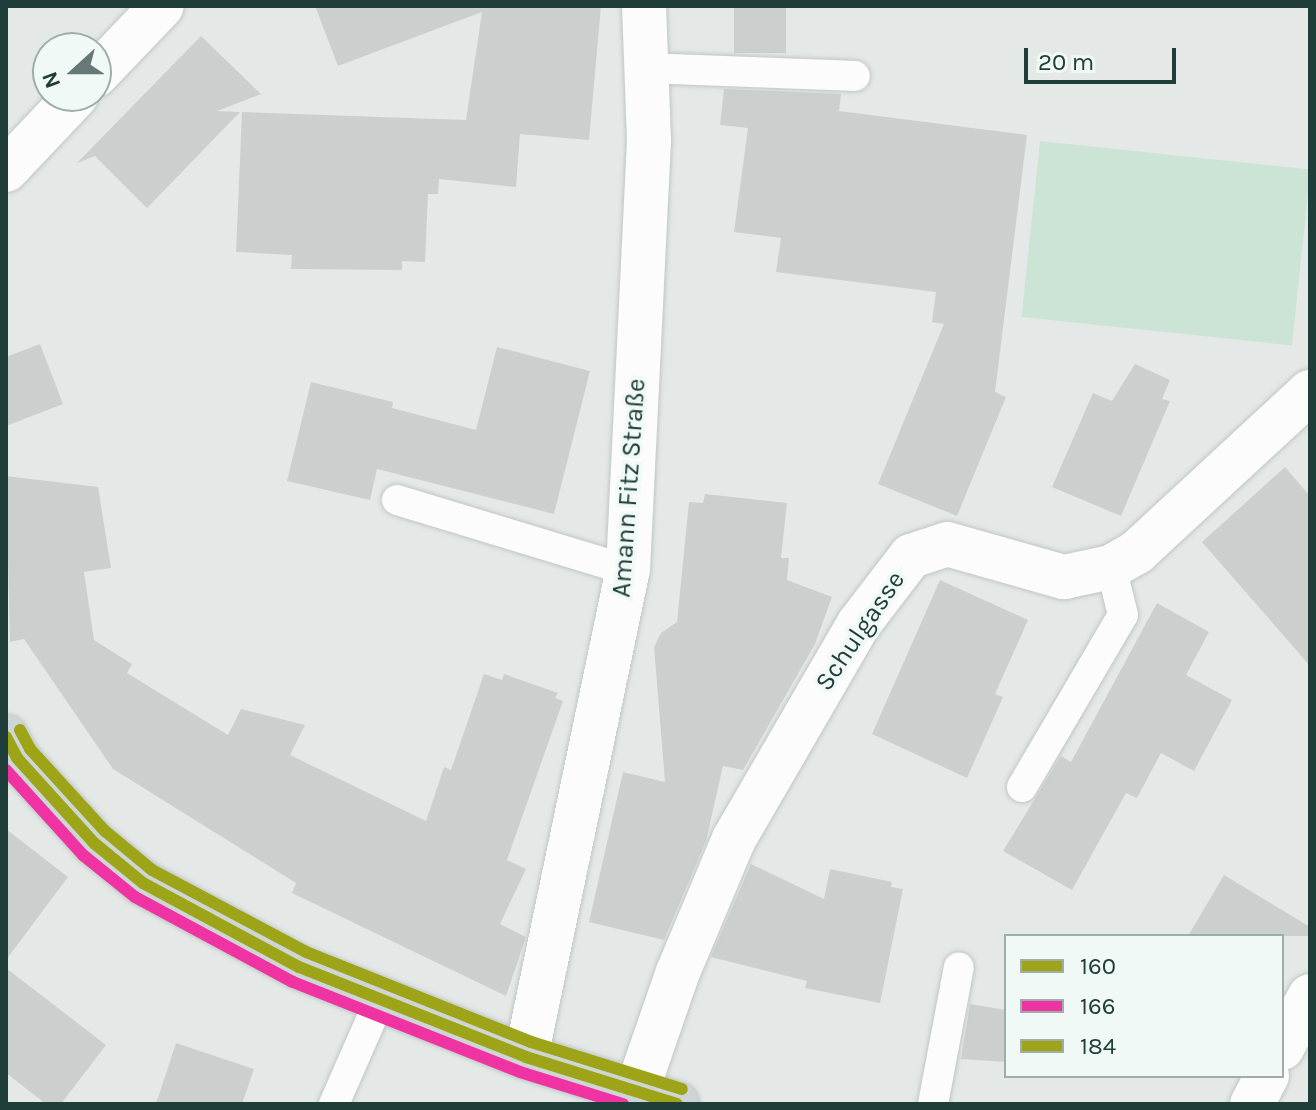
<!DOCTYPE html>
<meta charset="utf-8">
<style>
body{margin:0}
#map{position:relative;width:1316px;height:1110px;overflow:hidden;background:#e4e9e7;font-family:Karla,sans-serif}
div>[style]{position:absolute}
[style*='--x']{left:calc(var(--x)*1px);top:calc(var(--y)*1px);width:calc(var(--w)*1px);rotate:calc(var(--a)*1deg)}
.green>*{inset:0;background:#cce4d5;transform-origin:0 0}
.building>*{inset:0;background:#cbd0cf;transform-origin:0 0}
.roads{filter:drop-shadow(0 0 2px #c1c6c4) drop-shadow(0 0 2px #c1c6c4)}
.service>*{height:30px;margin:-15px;padding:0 15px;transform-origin:15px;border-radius:15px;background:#fbfcfb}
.minor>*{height:44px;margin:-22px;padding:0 22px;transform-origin:22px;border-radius:22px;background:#fbfcfb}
.primary>*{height:44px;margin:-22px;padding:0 22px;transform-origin:22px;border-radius:22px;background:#cdd6d4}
.bus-1>*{height:12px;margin:-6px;padding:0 6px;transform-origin:6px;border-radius:6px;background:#9da417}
.bus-2>*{height:12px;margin:-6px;padding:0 6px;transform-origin:6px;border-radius:6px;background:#f033a3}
.bus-3>*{height:12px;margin:-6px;padding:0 6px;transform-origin:6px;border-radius:6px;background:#9da417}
span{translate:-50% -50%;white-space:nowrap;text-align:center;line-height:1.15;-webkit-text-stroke:7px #f1f9f6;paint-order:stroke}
.street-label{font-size:26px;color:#203e39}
.frame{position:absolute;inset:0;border:8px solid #203e39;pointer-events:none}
.legend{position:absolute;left:1004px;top:934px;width:280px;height:144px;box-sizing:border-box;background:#f1f9f6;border:2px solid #9daeaa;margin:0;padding:10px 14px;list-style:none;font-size:24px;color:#203e39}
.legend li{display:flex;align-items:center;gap:16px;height:40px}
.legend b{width:40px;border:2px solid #9daeaa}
.north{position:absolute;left:32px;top:32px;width:80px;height:80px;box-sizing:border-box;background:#f1f9f6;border:2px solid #9daeaa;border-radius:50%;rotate:249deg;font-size:22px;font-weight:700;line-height:32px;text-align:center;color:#203e39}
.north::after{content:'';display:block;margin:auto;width:28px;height:36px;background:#657a76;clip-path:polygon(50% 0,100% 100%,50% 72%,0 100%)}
.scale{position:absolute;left:1024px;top:48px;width:152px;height:36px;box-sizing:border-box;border:4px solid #203e39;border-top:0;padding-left:10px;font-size:24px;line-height:28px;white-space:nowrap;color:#203e39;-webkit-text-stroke:6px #f1f9f6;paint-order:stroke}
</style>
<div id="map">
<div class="green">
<div style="left:1040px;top:141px;width:272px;height:177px;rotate:6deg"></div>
</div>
<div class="building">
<div style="clip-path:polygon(315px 6px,601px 6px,589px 140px,520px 134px,516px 187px,439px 179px,438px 194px,428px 194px,425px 262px,402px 261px,402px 270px,291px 269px,292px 255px,236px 252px,242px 112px,466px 120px,482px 12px,338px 66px)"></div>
<div style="left:734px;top:6px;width:52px;height:47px"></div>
<div style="clip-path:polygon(201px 36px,261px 94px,217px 111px,240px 112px,147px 208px,95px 156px,77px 163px)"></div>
<div style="clip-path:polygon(724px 89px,841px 94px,839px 111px,1027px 135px,995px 392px,1006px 397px,957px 516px,878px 484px,944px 324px,932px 322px,936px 292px,776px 272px,781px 238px,734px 232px,748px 128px,720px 125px)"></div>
<div style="clip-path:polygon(40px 344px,63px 404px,6px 426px,6px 357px)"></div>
<div style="clip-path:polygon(497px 347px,590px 371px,554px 514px,377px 469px,370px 500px,287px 481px,311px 382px,393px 402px,392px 408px,476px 430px)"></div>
<div style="clip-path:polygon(1135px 364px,1170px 380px,1162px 399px,1170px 401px,1121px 516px,1052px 487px,1093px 393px,1112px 401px)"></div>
<div style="clip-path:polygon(1285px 467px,1310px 496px,1310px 666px,1202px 542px)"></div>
<div style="clip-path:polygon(6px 476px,98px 487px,111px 568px,84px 572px,94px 640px,132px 664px,127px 673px,228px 735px,241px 709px,305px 725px,290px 755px,426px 821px,444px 767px,451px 770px,484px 674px,502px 680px,504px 674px,558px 693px,555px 698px,563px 701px,507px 860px,526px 869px,500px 924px,526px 937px,506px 996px,292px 893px,296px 883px,113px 769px,24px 639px,10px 642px)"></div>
<div style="clip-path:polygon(705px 494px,787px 503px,781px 558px,789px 558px,787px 580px,832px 597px,815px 644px,743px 770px,723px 766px,706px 841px,664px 940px,589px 922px,623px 772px,665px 782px,654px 647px,661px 633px,677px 622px,689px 502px,703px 503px)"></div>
<div style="clip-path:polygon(940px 580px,1028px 620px,995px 694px,1003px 697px,967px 778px,872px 734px)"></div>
<div style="clip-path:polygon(1157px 603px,1209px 632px,1186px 675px,1232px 700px,1194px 771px,1161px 753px,1137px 798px,1126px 793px,1072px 890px,1003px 851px,1061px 756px,1071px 762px)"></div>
<div style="clip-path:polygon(6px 829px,68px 877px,6px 960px)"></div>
<div style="clip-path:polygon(751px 864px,824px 899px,830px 869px,892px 882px,891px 887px,903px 889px,880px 1003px,805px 988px,807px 981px,711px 957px)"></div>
<div style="clip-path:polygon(1224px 875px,1310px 927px,1310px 936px,1188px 936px)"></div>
<div style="clip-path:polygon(6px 968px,106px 1045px,61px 1104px,46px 1104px,6px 1073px)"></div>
<div style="clip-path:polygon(970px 1004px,1006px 1010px,1006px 1062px,961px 1059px)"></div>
<div style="clip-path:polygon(176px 1043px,254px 1069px,242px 1104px,156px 1104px)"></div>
</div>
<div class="roads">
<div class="service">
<div style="--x:647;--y:68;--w:208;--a:2.2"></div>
<div style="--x:397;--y:500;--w:241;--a:16.9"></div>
<div style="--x:1022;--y:787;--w:199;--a:-59.6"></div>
<div style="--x:1123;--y:615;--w:49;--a:-104"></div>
<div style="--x:334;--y:1104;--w:115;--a:-66.3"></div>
<div style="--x:933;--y:1104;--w:139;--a:-79.3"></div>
</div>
<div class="minor">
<div style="--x:96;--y:75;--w:95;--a:-46.3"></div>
<div style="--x:6;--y:170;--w:102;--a:-46.6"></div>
<div style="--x:1282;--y:1048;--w:59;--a:-61.7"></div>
<div style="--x:526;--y:1057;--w:498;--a:-78.2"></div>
<div style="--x:628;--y:570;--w:430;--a:-87.2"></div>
<div style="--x:649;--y:141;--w:135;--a:-92.1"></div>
<div style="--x:636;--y:1093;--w:128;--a:-70.9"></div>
<div style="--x:678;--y:972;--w:144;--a:-67.2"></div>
<div style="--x:734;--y:839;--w:247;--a:-59.9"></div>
<div style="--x:858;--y:625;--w:87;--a:-52.5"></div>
<div style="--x:911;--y:556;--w:38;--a:-18"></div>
<div style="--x:947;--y:544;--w:122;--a:15.8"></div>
<div style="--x:1064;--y:577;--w:48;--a:-12"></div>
<div style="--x:1111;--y:567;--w:30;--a:-30"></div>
<div style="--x:1137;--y:552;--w:236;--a:-42.8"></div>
<div style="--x:1252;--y:1104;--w:32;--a:-62"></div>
</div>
<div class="primary">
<div style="--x:6;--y:737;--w:24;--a:62"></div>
<div style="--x:17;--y:758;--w:115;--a:47.8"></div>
<div style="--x:94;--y:843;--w:63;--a:39.2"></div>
<div style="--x:143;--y:883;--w:177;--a:28.3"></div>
<div style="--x:299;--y:967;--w:244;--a:21.6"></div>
<div style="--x:526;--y:1057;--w:158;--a:17.3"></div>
</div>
</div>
<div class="bus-1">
<div style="--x:6;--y:737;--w:24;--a:62"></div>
<div style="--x:17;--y:758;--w:115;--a:47.8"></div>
<div style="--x:94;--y:843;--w:63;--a:39.2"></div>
<div style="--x:143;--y:883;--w:177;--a:28.3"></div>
<div style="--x:299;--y:967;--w:244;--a:21.6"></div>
<div style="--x:526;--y:1057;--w:158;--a:17.3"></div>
</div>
<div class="bus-2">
<div style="--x:6;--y:770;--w:115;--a:47.8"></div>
<div style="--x:83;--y:855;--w:67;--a:38.9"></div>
<div style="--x:135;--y:897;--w:179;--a:28.3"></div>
<div style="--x:293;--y:982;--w:244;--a:21.6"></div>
<div style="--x:520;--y:1072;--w:108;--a:17.3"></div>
</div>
<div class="bus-3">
<div style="--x:20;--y:730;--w:21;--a:62"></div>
<div style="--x:30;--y:749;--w:111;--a:47.6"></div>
<div style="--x:105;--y:831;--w:61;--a:39.7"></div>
<div style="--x:152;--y:870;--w:174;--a:28"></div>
<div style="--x:306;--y:952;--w:242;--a:21.8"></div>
<div style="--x:531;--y:1042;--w:158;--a:17.3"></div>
</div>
<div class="street-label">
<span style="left:629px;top:488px;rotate:-86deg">Amann Fitz Straße</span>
<span style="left:860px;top:631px;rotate:-56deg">Schulgasse</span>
</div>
<div class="frame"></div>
<ul class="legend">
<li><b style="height:10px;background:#9da417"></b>160</li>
<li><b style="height:10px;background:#f033a3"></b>166</li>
<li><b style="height:10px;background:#9da417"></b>184</li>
</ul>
<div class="north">N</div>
<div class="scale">20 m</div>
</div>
